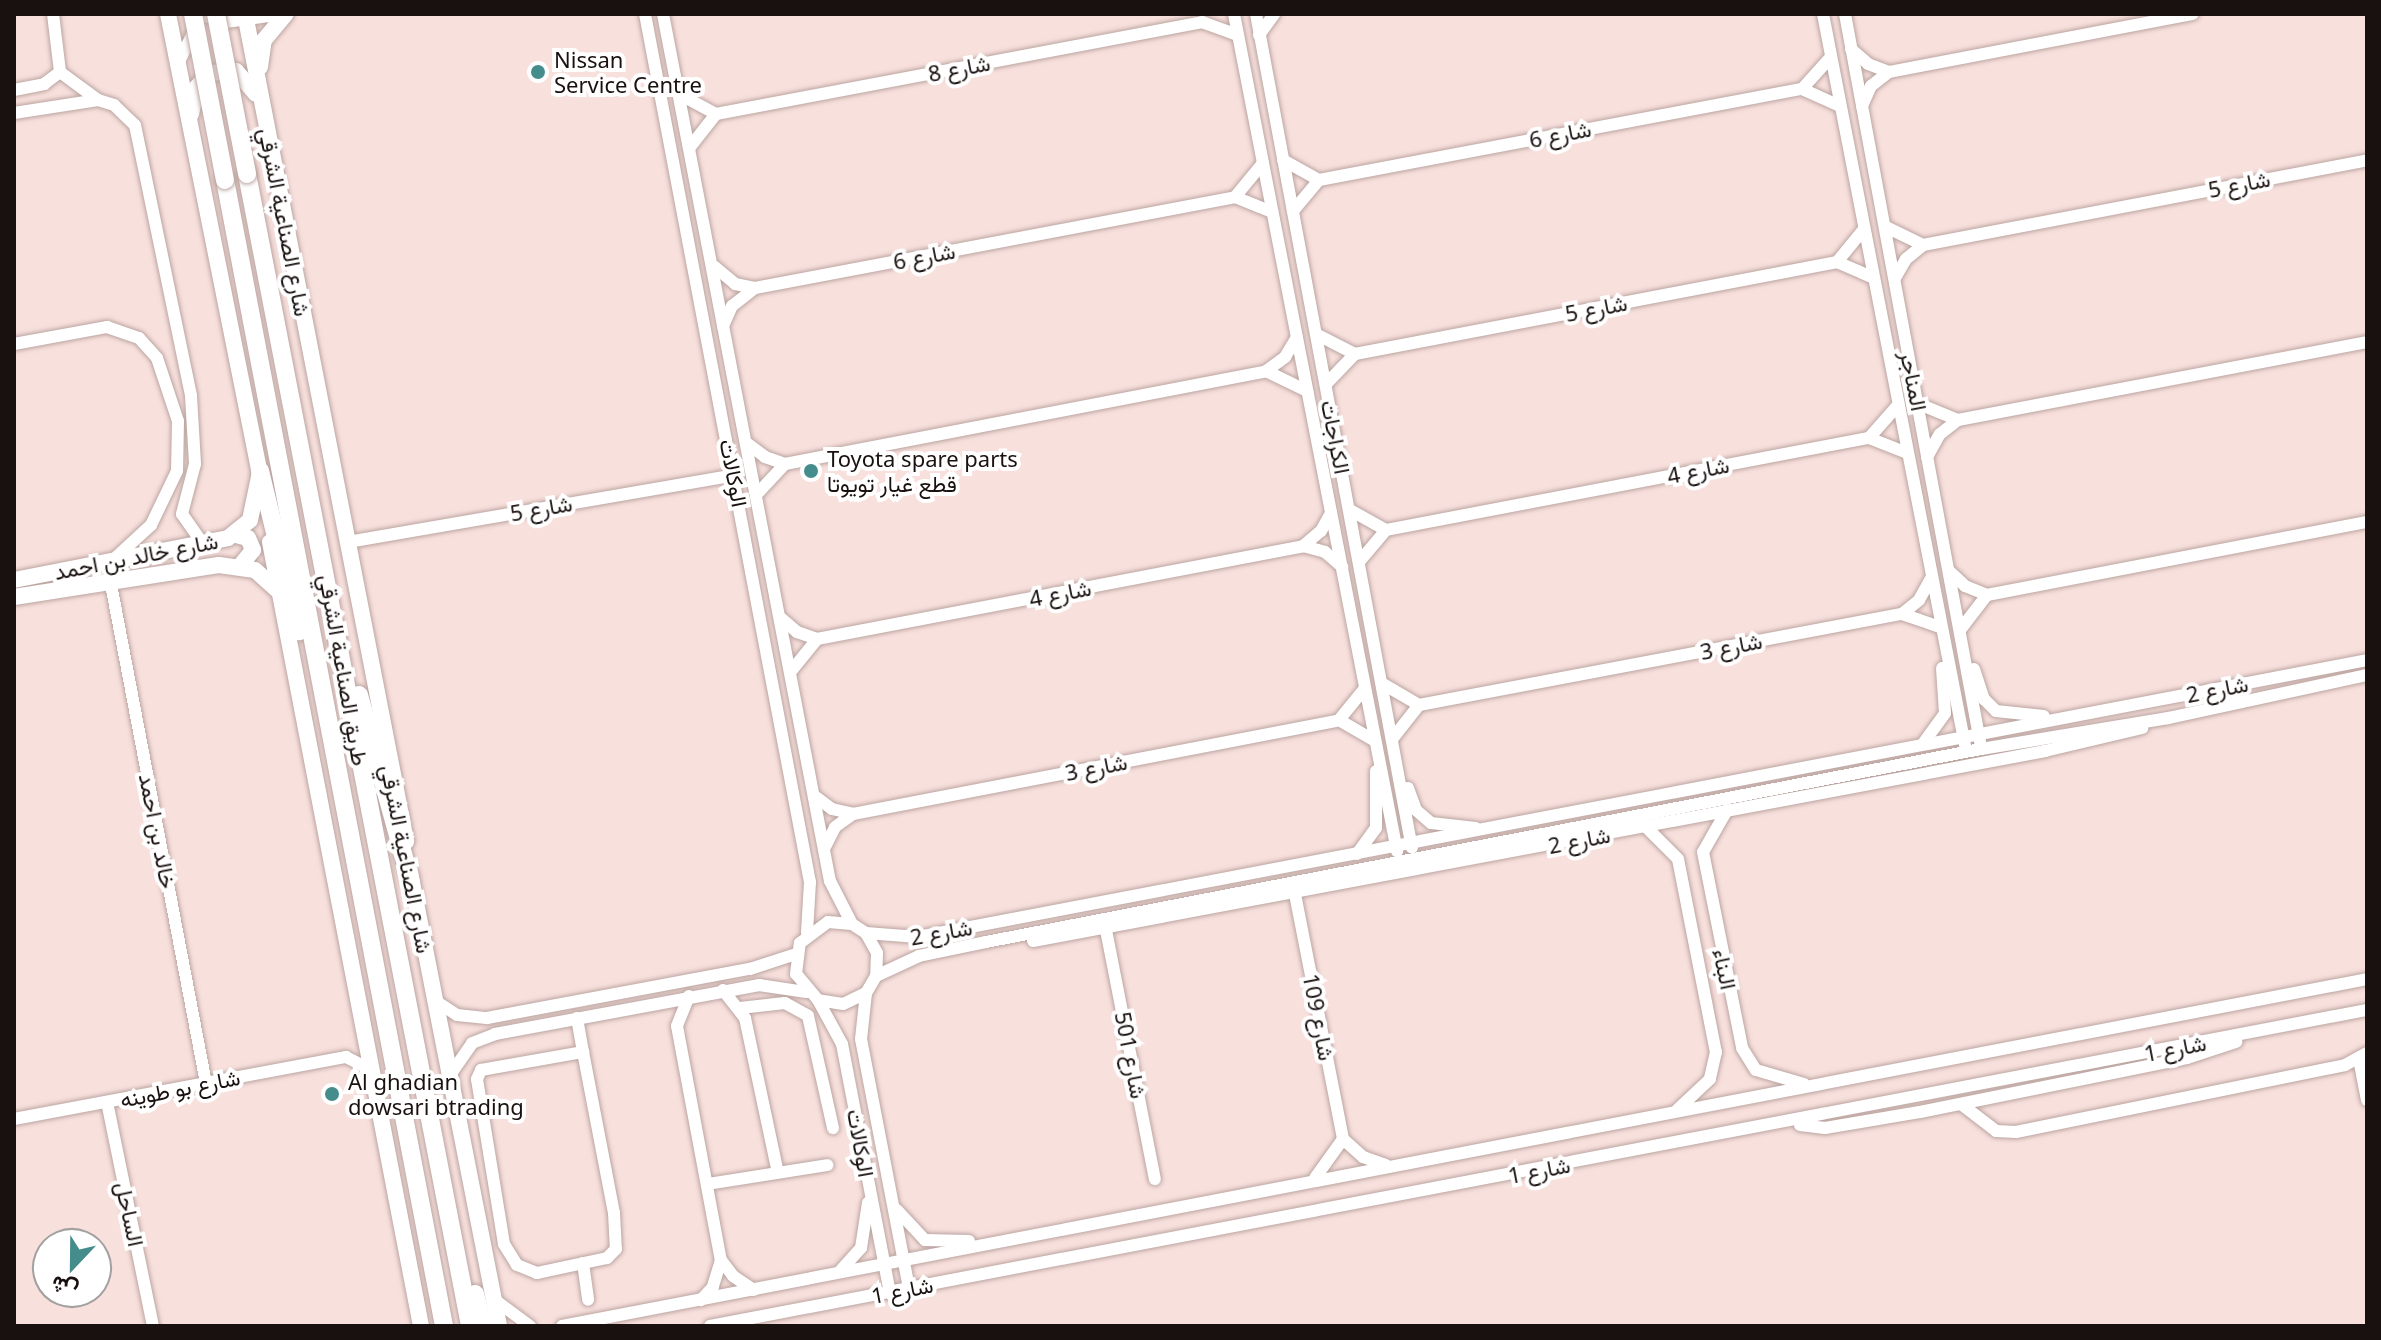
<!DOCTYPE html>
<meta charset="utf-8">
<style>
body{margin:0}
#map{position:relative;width:2381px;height:1340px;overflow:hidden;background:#f8e0dd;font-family:"Noto Sans",Vazirmatn,sans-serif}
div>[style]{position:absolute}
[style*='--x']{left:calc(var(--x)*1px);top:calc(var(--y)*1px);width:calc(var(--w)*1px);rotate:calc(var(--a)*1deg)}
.roads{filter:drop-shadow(0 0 2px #bba5a1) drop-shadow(0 0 2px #bba5a1)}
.minor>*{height:12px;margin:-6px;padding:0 6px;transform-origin:6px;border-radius:6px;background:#fff}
.major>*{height:16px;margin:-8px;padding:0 8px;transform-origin:8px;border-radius:8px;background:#fff}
.highway>*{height:18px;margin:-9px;padding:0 9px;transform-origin:9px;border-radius:9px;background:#fff}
.bridges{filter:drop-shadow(0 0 2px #bba5a1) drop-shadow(0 0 2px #bba5a1)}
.highway-bridge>*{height:18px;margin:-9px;padding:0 9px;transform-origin:9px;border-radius:9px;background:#fff}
.dots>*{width:22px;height:22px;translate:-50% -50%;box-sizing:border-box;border:4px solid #fff;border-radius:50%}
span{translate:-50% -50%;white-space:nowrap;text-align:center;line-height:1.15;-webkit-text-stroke:8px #fff;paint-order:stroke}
.poi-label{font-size:22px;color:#191110}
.left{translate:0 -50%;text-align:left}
.street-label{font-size:22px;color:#191110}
.frame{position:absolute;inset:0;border:16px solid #191110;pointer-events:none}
.north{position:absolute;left:32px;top:1228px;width:80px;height:80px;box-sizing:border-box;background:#fff;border:2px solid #a3a09f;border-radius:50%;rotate:202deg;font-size:22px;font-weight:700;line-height:32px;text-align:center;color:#191110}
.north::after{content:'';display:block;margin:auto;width:28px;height:36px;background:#458d8c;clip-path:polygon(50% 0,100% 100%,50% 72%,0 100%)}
</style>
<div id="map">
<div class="roads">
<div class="minor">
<div style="--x:53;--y:14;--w:58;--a:83.1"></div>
<div style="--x:197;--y:14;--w:30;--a:15"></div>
<div style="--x:226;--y:22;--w:57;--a:-8.1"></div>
<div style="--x:645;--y:14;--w:884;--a:79.24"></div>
<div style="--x:810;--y:882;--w:51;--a:93.4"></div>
<div style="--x:663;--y:14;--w:883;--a:79.1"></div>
<div style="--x:830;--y:881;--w:48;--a:62.9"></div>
<div style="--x:852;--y:924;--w:17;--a:33"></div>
<div style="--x:866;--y:933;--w:23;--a:61"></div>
<div style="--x:877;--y:953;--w:23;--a:92"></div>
<div style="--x:876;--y:976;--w:20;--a:120"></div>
<div style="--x:866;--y:993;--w:25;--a:154"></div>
<div style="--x:843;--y:1004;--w:25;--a:-171"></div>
<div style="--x:818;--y:1000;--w:34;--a:-130"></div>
<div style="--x:796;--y:974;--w:31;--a:-83"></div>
<div style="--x:800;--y:943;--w:35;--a:-37"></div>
<div style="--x:828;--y:922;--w:24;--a:5"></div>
<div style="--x:1234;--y:14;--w:853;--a:78.98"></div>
<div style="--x:1256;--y:14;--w:848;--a:79.41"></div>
<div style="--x:1823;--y:14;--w:745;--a:79.01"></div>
<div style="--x:1845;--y:14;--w:740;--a:79.49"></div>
<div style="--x:1259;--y:35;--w:26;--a:-54"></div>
<div style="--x:1851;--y:49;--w:23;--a:41"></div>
<div style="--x:1868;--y:64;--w:22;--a:21"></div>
<div style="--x:178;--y:64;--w:41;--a:-64.1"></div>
<div style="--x:60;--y:72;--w:47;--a:36.4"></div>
<div style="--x:1802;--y:89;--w:42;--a:-47.9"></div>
<div style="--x:14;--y:90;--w:31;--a:-11"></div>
<div style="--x:44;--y:84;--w:20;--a:-37"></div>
<div style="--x:679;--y:94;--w:42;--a:28.4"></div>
<div style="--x:1862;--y:106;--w:22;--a:-66"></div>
<div style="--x:1871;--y:86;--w:23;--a:-38"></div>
<div style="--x:1889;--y:72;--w:309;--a:-10.8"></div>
<div style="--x:14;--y:113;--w:85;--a:-8.8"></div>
<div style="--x:98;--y:100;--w:17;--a:17"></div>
<div style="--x:114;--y:105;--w:29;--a:44"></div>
<div style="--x:135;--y:125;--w:277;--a:78.3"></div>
<div style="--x:191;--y:396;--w:68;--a:86.6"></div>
<div style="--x:195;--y:464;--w:52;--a:104.6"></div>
<div style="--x:182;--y:514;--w:37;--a:55"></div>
<div style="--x:690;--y:147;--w:42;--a:-51.8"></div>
<div style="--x:716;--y:114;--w:495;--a:-10.7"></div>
<div style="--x:1202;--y:22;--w:38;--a:20"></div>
<div style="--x:1283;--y:160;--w:41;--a:29.1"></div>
<div style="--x:1319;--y:180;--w:491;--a:-10.7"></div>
<div style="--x:1802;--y:89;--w:42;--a:24.1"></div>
<div style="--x:1235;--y:197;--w:44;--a:-50.5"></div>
<div style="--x:1293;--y:211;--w:40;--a:-50"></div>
<div style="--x:1886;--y:227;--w:41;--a:25.9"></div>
<div style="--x:1923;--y:245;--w:452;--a:-10.8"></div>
<div style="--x:1837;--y:262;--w:43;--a:-50.7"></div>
<div style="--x:715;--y:267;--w:26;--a:40"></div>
<div style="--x:735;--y:284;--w:20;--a:11"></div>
<div style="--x:755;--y:288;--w:489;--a:-10.7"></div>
<div style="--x:1235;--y:197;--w:40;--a:22"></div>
<div style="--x:1895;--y:278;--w:22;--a:-60"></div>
<div style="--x:1906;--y:259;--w:22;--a:-39"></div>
<div style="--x:723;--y:326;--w:22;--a:-66"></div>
<div style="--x:732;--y:306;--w:29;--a:-38"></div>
<div style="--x:1316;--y:334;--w:44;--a:27.1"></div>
<div style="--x:14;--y:344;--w:95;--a:-10.4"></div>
<div style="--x:107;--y:327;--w:34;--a:19"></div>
<div style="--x:139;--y:338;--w:27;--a:48"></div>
<div style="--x:157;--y:358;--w:66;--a:71.6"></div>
<div style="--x:178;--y:421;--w:50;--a:91.1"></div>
<div style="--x:177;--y:471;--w:60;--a:115.7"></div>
<div style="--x:151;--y:525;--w:53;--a:137.3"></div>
<div style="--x:1266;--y:371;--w:46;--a:26"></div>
<div style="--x:1326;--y:384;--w:42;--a:-46"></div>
<div style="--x:1355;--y:354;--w:491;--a:-10.8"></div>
<div style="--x:1837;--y:262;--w:40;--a:23.4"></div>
<div style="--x:1919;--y:404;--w:42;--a:22.3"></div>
<div style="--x:1958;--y:420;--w:416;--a:-10.8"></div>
<div style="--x:1869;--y:438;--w:41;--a:21.5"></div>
<div style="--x:748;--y:444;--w:21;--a:37"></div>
<div style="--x:765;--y:457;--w:21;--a:19"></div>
<div style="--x:1927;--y:457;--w:26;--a:-61"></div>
<div style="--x:1940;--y:434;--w:23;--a:-38"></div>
<div style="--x:757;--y:494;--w:41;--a:-47"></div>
<div style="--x:785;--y:464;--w:490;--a:-10.9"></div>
<div style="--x:1266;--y:371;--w:24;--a:-36"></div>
<div style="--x:1285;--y:357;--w:23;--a:-59"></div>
<div style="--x:1350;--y:510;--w:41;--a:29.1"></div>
<div style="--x:348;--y:542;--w:392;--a:-9.8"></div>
<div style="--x:1303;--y:546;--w:23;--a:-40"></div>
<div style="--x:1321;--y:531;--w:21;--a:-61"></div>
<div style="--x:1359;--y:562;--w:42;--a:-49.8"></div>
<div style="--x:1386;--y:530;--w:492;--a:-10.8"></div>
<div style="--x:1869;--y:438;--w:44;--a:-48.7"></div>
<div style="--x:1949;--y:571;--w:22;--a:43"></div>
<div style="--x:1965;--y:586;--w:24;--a:22"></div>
<div style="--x:1987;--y:595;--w:387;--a:-10.9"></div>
<div style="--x:110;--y:579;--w:513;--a:79.22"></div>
<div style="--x:1902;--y:614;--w:22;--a:-39"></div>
<div style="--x:1919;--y:600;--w:25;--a:-61"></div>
<div style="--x:782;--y:619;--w:20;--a:41"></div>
<div style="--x:797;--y:632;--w:21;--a:19"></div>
<div style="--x:817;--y:639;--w:495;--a:-10.8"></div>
<div style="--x:1303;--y:546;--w:23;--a:15"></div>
<div style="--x:1325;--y:552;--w:23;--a:41"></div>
<div style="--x:1960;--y:630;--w:44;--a:-52.4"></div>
<div style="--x:1974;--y:669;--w:32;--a:72"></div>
<div style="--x:1984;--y:699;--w:17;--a:45"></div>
<div style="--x:1996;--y:711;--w:48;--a:5.9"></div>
<div style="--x:792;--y:670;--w:40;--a:-51"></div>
<div style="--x:1383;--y:684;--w:42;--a:30.3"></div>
<div style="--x:1339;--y:720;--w:42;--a:30.3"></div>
<div style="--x:1393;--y:738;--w:42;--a:-51.8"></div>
<div style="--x:1419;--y:705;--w:491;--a:-10.7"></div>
<div style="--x:1902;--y:614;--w:40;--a:18.9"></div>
<div style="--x:1922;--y:745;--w:39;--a:-54"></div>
<div style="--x:1945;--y:713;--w:45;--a:-93.8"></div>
<div style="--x:1408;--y:788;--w:23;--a:70"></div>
<div style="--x:1416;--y:810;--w:20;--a:41"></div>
<div style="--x:1431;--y:823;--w:45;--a:6.3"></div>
<div style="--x:816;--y:797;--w:20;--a:37"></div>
<div style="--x:832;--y:809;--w:22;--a:13"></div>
<div style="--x:853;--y:814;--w:495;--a:-10.9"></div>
<div style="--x:1339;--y:720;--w:41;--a:-50.9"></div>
<div style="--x:1727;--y:810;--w:48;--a:119.7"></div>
<div style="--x:1703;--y:852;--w:200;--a:78.7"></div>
<div style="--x:1742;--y:1048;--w:26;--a:58"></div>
<div style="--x:1756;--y:1070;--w:50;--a:16.3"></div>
<div style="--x:1646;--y:827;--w:45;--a:45"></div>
<div style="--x:1678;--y:859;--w:197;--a:78.9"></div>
<div style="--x:1716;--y:1052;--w:28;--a:103"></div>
<div style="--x:1710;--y:1079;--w:45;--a:136.8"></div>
<div style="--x:825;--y:847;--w:22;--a:-63"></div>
<div style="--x:835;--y:827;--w:22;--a:-36"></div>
<div style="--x:1357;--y:854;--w:32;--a:-54"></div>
<div style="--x:1376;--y:828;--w:57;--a:-90"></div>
<div style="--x:1295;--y:894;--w:250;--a:78.9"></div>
<div style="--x:1343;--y:1139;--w:27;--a:42"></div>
<div style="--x:1363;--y:1157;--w:24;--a:19"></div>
<div style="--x:1106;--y:930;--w:254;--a:78.9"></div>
<div style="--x:866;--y:933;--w:52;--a:4.4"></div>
<div style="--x:918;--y:937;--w:1475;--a:-10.82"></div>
<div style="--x:1033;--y:941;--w:1030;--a:-10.63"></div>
<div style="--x:2045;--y:751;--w:100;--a:-13.3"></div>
<div style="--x:876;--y:976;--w:47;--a:-24.9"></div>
<div style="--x:919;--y:956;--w:68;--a:-11.8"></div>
<div style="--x:986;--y:942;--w:1014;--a:-10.98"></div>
<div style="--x:1981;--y:749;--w:190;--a:-9.4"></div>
<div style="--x:2168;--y:718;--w:204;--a:-12.2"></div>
<div style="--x:723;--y:990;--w:36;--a:52"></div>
<div style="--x:745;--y:1018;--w:158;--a:78"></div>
<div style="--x:866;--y:993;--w:46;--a:96.2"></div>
<div style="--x:861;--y:1039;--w:255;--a:79.1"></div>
<div style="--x:689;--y:996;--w:32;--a:112"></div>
<div style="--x:677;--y:1026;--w:238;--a:79.4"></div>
<div style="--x:721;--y:1260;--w:28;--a:107"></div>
<div style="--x:713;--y:1287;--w:18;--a:133"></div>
<div style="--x:434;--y:1000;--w:27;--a:33"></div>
<div style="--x:457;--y:1015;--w:30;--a:6"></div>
<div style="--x:487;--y:1018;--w:268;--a:-10.6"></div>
<div style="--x:750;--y:969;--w:48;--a:-18.1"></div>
<div style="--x:818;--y:1000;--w:50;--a:61.4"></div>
<div style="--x:842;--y:1044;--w:254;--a:79.1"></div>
<div style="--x:740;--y:1008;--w:45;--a:-6.3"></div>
<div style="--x:785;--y:1003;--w:26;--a:29"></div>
<div style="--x:808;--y:1016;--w:115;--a:77.4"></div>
<div style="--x:577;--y:1018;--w:35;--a:80"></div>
<div style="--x:583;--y:1052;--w:164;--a:79.1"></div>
<div style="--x:614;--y:1213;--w:36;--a:87"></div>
<div style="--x:616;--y:1249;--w:13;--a:135"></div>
<div style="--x:607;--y:1258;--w:72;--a:167.9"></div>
<div style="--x:537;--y:1273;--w:22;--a:-158"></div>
<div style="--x:517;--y:1265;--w:25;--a:-122"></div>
<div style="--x:504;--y:1244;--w:167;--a:-99.3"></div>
<div style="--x:477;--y:1079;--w:10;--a:-66"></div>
<div style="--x:481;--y:1070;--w:104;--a:-10"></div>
<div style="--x:2359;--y:1059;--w:42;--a:79"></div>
<div style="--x:450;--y:1075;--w:39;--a:-55"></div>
<div style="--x:472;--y:1043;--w:25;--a:-21"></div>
<div style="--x:495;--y:1034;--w:269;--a:-10.5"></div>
<div style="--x:759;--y:985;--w:48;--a:8.5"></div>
<div style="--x:107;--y:1102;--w:229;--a:78.4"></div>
<div style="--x:1961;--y:1104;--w:44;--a:37.6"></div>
<div style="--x:1996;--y:1131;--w:20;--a:3"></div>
<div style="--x:2016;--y:1132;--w:336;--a:-11.5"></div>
<div style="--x:2345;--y:1065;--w:25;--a:-29"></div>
<div style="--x:14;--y:1119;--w:338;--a:-10.6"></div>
<div style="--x:346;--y:1057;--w:30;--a:27"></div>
<div style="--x:1800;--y:1125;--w:25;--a:7"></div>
<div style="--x:1825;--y:1128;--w:96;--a:-9.6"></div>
<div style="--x:1920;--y:1112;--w:272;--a:-11.4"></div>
<div style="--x:2187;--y:1058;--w:52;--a:-18.1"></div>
<div style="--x:1315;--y:1178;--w:48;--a:-54.3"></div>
<div style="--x:708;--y:1184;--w:121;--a:-9"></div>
<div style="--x:897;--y:1210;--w:41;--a:47"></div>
<div style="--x:925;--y:1240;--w:44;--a:1.3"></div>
<div style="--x:721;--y:1260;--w:20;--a:53"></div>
<div style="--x:733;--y:1276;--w:25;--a:34"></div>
<div style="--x:583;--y:1263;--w:37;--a:82"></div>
<div style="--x:841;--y:1270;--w:30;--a:-48"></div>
<div style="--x:861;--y:1248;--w:46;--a:-81.2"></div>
<div style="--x:495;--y:1300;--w:44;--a:36.6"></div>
<div style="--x:562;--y:1326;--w:1838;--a:-10.88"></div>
<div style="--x:710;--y:1326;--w:1687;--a:-10.8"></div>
</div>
<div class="major">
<div style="--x:168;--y:14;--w:478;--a:78.7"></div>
<div style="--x:245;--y:14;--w:843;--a:78.98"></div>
<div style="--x:260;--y:67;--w:27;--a:-82"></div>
<div style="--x:264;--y:40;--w:34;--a:-50"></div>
<div style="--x:191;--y:114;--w:28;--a:-77"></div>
<div style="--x:197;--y:87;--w:18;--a:-49"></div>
<div style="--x:209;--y:73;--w:27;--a:-4"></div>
<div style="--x:236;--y:71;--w:30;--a:49"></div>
<div style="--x:236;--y:535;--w:12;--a:14"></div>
<div style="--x:248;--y:538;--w:13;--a:67"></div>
<div style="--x:253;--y:550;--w:19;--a:129"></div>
<div style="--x:270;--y:542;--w:798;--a:79.1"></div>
<div style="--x:14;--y:580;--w:218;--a:-11.1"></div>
<div style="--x:228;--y:538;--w:28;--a:-39"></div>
<div style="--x:250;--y:520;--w:44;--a:-78.2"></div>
<div style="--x:14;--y:597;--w:207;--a:-8.9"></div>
<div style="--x:219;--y:565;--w:36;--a:8"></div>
<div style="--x:255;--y:570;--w:30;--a:42"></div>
<div style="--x:410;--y:872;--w:463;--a:78.9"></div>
</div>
<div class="highway">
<div style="--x:247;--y:174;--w:1173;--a:79.04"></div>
<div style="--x:225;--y:180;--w:1167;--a:79.18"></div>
<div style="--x:260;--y:471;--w:165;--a:76.3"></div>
<div style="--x:359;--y:695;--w:195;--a:74.5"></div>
<div style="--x:475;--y:1294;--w:33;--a:76"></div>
</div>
</div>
<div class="bridges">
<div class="highway-bridge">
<div style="--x:193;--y:14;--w:169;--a:79.1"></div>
<div style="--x:216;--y:14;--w:163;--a:79"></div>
</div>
</div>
<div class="dots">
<div style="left:538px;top:72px;background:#458d8c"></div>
<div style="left:811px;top:471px;background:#458d8c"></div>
<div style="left:332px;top:1094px;background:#458d8c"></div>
</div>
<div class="poi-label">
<span class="left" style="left:554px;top:72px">Nissan<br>Service Centre</span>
<span class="left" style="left:827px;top:471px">Toyota spare parts<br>قطع غيار تويوتا</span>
<span class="left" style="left:348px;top:1094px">Al ghadian<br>dowsari btrading</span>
</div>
<div class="street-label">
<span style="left:959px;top:68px;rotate:-11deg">شارع 8</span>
<span style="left:1560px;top:134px;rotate:-11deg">شارع 6</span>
<span style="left:2239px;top:184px;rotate:-11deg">شارع 5</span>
<span style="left:285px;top:222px;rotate:79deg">شارع الصناعية الشرقي</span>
<span style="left:924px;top:256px;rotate:-11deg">شارع 6</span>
<span style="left:1596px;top:308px;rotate:-11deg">شارع 5</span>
<span style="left:1914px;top:381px;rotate:79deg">المناجر</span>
<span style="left:1336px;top:437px;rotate:79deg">الكراجات</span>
<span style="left:1698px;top:470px;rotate:-11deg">شارع 4</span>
<span style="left:734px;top:473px;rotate:79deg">الوكالات</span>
<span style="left:541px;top:508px;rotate:-10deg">شارع 5</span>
<span style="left:136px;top:556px;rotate:-11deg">شارع خالد بن احمد</span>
<span style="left:1060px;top:593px;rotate:-11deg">شارع 4</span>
<span style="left:1731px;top:646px;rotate:-11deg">شارع 3</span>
<span style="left:344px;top:670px;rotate:80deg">طريق الصناعية الشرقي</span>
<span style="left:2217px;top:689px;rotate:-11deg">شارع 2</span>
<span style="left:1096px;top:767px;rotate:-11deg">شارع 3</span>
<span style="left:158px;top:831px;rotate:79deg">خالد بن احمد</span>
<span style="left:1579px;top:840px;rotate:-11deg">شارع 2</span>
<span style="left:407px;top:859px;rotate:79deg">شارع الصناعية الشرقي</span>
<span style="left:941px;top:932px;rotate:-10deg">شارع 2</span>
<span style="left:1725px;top:969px;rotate:78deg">البناء</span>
<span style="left:1319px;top:1017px;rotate:79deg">شارع 109</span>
<span style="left:2175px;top:1048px;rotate:-11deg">شارع 1</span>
<span style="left:1131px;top:1055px;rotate:79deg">شارع 501</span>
<span style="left:180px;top:1088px;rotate:-11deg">شارع بو طوينه</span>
<span style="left:861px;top:1143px;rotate:80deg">الوكالات</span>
<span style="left:1539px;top:1170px;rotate:-11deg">شارع 1</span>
<span style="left:130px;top:1214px;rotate:78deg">الساحل</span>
<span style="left:902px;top:1290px;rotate:-11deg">شارع 1</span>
</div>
<div class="frame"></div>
<div class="north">ش</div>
</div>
